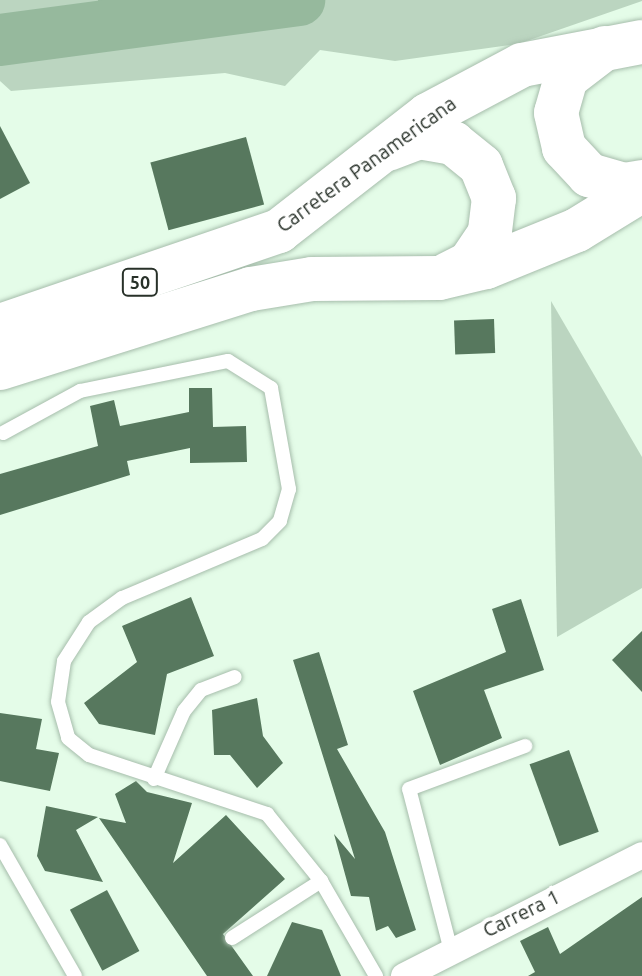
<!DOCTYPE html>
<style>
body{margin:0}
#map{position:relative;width:642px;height:976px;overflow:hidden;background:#e4fce8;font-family:Ubuntu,sans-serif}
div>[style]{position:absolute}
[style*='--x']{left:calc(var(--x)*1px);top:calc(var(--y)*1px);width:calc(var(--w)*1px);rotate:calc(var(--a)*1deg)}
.green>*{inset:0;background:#bbd5c0}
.stream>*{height:9px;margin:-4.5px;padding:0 4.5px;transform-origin:4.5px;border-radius:4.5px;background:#96b99d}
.river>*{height:52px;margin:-26px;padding:0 26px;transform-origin:26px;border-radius:26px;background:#96b99d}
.building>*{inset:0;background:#57785e;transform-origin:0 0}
.roads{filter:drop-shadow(0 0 2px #a6bdab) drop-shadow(0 0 2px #a6bdab)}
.service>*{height:14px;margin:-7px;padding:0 7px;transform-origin:7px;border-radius:7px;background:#fff}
.minor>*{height:26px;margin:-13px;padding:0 13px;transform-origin:13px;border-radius:13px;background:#fff}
.trunk>*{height:44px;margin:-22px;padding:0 22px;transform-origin:22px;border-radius:22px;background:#fff}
span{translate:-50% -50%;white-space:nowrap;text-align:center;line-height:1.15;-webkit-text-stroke:8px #fff;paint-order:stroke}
.shield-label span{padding:2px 6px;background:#fff;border:2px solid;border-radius:6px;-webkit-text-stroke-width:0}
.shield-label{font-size:18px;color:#283129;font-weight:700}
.street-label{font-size:20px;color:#283129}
</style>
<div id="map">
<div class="green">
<div style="clip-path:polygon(0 0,642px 0,642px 1px,518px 44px,395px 61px,320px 50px,285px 86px,225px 73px,11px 91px,0 81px)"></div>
<div style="clip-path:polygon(551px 301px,642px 457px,642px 588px,557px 637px)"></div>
</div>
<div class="stream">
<div style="--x:102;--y:0;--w:29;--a:56"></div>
</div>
<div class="river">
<div style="--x:0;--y:40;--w:302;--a:-7.6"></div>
</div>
<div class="building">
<div style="clip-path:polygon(0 126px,30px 183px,0 199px)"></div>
<div style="left:246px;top:137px;width:70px;height:99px;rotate:75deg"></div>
<div style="left:494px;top:319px;width:34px;height:40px;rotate:88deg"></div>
<div style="clip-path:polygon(189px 388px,212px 388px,213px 427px,246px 426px,247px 462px,190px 463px,190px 448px,127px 461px,130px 475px,0 515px,0 474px,98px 446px,90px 406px,114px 400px,120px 426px,189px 412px)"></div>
<div style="clip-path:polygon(191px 597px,214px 656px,167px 674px,155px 735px,99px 724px,84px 703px,137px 662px,122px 626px)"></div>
<div style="clip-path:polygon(521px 599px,544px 670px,484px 690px,502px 738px,440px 765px,413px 691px,506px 652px,492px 609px)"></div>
<div style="clip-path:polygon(642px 631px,642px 692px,612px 660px)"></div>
<div style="clip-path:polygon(319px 652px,348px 745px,337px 749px,385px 832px,416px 930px,396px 938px,388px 926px,376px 931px,369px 897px,351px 896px,334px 834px,355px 859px,293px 660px)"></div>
<div style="clip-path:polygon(257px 698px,263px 736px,283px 763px,257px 788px,230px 755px,214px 755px,212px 710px)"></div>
<div style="clip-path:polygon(0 713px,42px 719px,36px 749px,59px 753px,50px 791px,0 781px)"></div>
<div style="left:569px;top:750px;width:87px;height:42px;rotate:70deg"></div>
<div style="clip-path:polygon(136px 781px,147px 792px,192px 803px,173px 863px,226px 815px,285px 879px,223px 934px,253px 976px,207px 976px,99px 818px,126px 823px,115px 794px)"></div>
<div style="clip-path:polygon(46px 806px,98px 817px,76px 830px,103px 882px,45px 871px,37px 856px)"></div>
<div style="left:107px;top:890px;width:69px;height:42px;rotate:62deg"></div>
<div style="clip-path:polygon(642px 897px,642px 976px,528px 976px,535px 972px,520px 941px,548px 927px,560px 954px)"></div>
<div style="clip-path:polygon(292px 922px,322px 930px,341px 976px,267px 976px)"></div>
</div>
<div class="roads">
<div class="service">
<div style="--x:3;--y:433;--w:88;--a:-28.6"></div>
<div style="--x:80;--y:391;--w:151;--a:-11.5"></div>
<div style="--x:228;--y:361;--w:51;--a:32.1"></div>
<div style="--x:271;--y:388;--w:103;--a:79.9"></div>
<div style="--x:289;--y:489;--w:33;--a:106"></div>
<div style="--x:280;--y:521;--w:25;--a:135"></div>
<div style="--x:262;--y:539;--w:152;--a:157.1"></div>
<div style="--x:122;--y:598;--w:41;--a:144"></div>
<div style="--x:89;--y:622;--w:46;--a:122.7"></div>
<div style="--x:64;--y:661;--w:41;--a:98.3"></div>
<div style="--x:58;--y:702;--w:37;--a:74"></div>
<div style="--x:68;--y:738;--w:27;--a:39"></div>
<div style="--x:89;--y:755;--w:188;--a:18.3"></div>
<div style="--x:267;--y:814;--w:86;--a:51.1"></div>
<div style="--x:321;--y:881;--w:110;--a:59.9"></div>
<div style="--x:154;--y:779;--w:74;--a:-66.2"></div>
<div style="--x:184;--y:711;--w:27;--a:-51"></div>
<div style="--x:201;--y:690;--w:36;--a:-21"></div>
<div style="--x:0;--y:845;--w:151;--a:60.2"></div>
<div style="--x:232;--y:938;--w:106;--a:-32.6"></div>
<div style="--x:450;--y:947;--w:163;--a:-104.5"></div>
<div style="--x:409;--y:789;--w:124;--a:-20.3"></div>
</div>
<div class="minor">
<div style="--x:404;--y:976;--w:267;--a:-26.9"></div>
</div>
<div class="trunk">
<div style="--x:605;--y:48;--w:49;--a:142.4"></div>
<div style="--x:566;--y:78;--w:36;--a:106"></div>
<div style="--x:556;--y:113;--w:36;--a:77"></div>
<div style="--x:564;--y:148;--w:37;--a:47"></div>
<div style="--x:589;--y:175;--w:37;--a:16"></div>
<div style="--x:625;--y:185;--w:17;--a:-10"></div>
<div style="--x:388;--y:149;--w:33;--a:-21"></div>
<div style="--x:419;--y:137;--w:35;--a:10"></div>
<div style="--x:453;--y:143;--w:36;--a:39"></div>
<div style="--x:481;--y:166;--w:35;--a:68"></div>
<div style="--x:494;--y:198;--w:35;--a:97"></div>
<div style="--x:490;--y:233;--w:36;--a:124"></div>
<div style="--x:470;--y:263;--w:25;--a:153"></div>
<div style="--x:0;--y:326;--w:295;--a:-18.8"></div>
<div style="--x:279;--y:231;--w:189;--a:-37.9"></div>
<div style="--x:428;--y:115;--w:106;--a:-28"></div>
<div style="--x:522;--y:65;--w:122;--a:-10.9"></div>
<div style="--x:0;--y:368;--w:263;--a:-17.5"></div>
<div style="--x:251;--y:289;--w:62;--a:-9.3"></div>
<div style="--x:312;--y:279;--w:127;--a:-0.5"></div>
<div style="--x:439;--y:278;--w:48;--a:-13.2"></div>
<div style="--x:486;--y:267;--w:98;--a:-22.1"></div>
<div style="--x:577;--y:230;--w:76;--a:-31.6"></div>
</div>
</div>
<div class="shield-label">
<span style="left:140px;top:282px">50</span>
</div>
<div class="street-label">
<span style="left:366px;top:164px;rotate:-36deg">Carretera Panamericana</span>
<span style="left:521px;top:913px;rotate:-26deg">Carrera 1</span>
</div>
</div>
